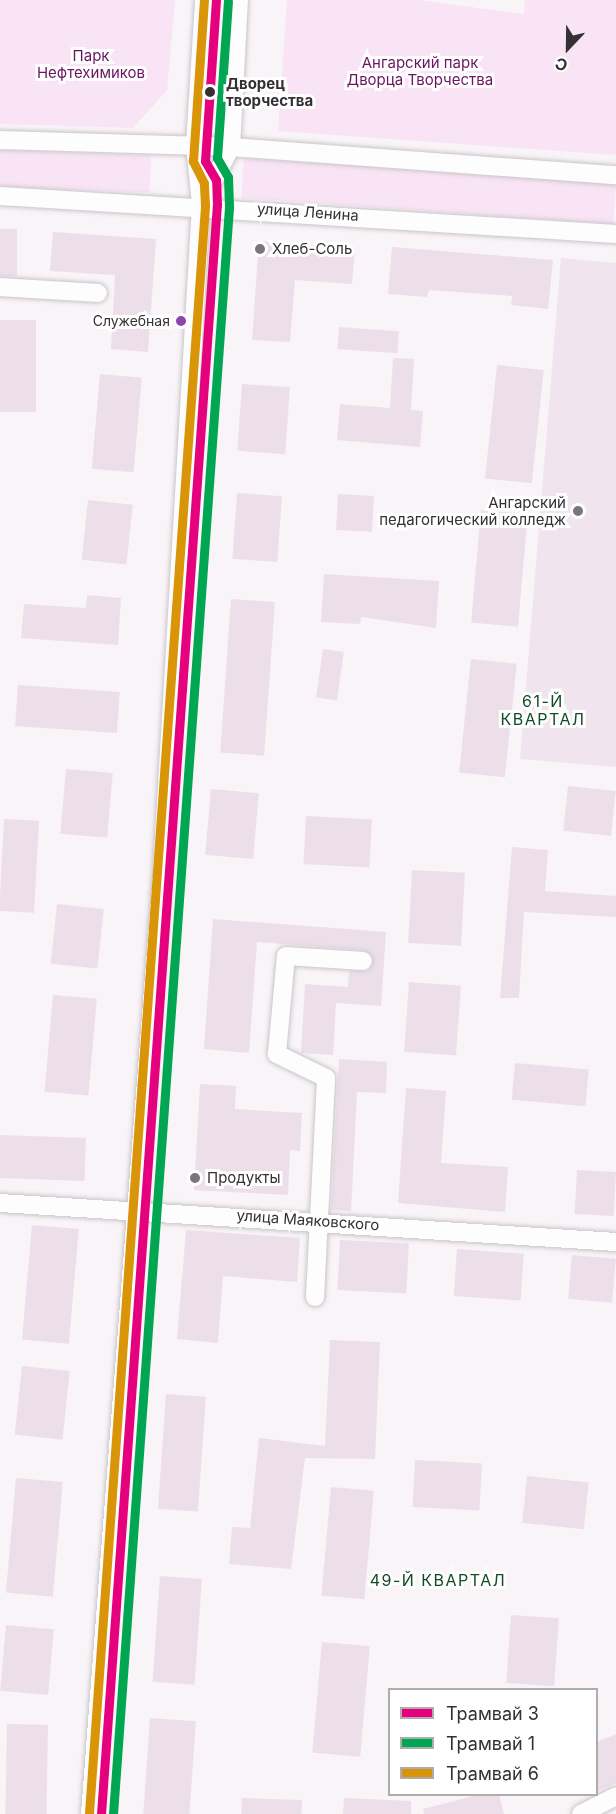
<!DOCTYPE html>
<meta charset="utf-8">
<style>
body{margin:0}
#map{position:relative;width:616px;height:1814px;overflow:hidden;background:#f9f4f8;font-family:Inter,sans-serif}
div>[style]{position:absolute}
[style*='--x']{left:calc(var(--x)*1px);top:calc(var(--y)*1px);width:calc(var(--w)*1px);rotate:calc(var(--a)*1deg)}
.built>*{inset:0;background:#f0e5ee}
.green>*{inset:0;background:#f9e4f5;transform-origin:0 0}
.building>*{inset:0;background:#ecdfea;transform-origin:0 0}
.roads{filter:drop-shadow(0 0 2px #c9c5c8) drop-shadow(0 0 2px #c9c5c8)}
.minor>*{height:18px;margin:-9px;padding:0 9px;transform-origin:9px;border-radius:9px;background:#fefdfe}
.tram-1>*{height:9px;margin:-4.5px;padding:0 4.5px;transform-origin:4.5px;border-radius:4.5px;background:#e5007d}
.tram-2>*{height:9px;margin:-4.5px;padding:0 4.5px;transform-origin:4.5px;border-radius:4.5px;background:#00a651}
.tram-3>*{height:9px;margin:-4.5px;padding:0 4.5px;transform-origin:4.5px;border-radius:4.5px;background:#da9408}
.dots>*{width:16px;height:16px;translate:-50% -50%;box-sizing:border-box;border:3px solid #fff;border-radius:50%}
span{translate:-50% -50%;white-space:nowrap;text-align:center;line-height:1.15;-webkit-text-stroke:6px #fff;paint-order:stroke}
.bus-label{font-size:14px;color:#343033}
.right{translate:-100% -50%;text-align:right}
.park-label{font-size:15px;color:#691661}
.stop-label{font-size:15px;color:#343033;font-weight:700}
.left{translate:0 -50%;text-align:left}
.street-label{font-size:15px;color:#343033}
.poi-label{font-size:15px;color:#343033}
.neighbourhood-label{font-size:16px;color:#154a29;letter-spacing:1.5px}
.legend{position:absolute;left:388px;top:1688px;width:210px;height:108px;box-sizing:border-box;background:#fff;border:2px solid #aeacad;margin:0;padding:8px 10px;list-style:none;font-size:18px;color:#343033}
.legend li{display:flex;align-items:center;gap:12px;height:30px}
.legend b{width:30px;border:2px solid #aeacad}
.north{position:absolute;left:538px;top:18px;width:60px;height:60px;-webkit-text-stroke:4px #fff;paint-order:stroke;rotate:202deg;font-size:16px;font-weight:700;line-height:24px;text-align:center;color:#343033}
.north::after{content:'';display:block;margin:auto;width:21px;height:27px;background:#343033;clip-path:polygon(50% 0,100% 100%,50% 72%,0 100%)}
</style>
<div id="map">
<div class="built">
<div style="clip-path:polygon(561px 258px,616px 263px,616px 767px,520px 759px)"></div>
</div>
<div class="green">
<div style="clip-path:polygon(0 0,175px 0,167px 90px,133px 128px,0 124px)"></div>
<div style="clip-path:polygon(287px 0,419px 0,524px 14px,525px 0,616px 0,616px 155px,278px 131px)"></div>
<div style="left:0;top:150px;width:151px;height:37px;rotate:2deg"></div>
<div style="left:244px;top:158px;width:373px;height:40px;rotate:4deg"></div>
</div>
<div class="building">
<div style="left:0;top:229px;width:17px;height:47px"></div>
<div style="clip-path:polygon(53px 232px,156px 239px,148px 352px,111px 349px,115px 275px,50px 271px)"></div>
<div style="clip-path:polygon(259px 241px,355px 248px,352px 284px,295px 280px,290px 342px,252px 340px)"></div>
<div style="clip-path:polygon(392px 247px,553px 260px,548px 309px,511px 305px,512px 296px,429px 290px,427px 297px,388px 294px)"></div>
<div style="left:0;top:320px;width:36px;height:92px"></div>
<div style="left:339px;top:327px;width:60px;height:22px;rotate:4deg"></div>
<div style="clip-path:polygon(393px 358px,414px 359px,411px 410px,423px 411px,420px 447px,337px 440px,340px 404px,390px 408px)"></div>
<div style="left:497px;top:365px;width:47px;height:114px;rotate:6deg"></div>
<div style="left:100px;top:374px;width:42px;height:95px;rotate:5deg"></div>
<div style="left:242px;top:384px;width:48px;height:67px;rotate:4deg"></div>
<div style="left:237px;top:493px;width:45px;height:66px;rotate:4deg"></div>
<div style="left:338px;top:494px;width:36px;height:36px;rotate:3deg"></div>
<div style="left:88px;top:500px;width:45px;height:60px;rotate:6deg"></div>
<div style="left:481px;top:510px;width:47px;height:113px;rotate:5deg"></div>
<div style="clip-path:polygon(324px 574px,439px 581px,436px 628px,361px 617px,360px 624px,321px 622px)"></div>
<div style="clip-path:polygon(87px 595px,121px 598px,118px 645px,21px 638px,24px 604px,86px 608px)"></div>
<div style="left:231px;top:599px;width:44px;height:154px;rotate:4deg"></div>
<div style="left:323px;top:649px;width:21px;height:49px;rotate:8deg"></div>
<div style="left:471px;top:659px;width:46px;height:114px;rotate:6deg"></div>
<div style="left:18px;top:685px;width:102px;height:41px;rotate:4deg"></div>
<div style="left:66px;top:769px;width:47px;height:65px;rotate:5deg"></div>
<div style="left:568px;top:786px;width:48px;height:45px;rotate:6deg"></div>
<div style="left:211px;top:789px;width:48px;height:66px;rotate:5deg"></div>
<div style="left:306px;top:816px;width:66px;height:48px;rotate:3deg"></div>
<div style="left:4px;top:819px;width:35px;height:92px;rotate:3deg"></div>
<div style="clip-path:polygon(512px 847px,548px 850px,545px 891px,616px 896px,616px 917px,524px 912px,519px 998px,500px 998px)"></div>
<div style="left:412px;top:870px;width:53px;height:73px;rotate:3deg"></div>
<div style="left:57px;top:904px;width:47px;height:60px;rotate:6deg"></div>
<div style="clip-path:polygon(213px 919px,386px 932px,381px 1006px,336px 1003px,333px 1055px,301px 1053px,305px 984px,348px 987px,349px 971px,368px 971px,373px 957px,364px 950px,257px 942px,249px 1053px,204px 1049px)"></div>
<div style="left:409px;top:982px;width:52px;height:70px;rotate:4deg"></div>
<div style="left:53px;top:995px;width:44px;height:97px;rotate:5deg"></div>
<div style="clip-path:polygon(339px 1059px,387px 1062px,386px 1093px,357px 1092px,351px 1211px,331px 1210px)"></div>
<div style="left:515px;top:1063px;width:74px;height:37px;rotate:5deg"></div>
<div style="clip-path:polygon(200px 1084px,236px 1086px,235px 1109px,302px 1113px,300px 1151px,290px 1150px,288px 1195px,194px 1190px)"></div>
<div style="clip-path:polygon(406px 1088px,446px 1091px,441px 1163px,508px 1167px,505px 1212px,398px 1203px)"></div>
<div style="left:0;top:1135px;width:86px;height:43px;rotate:2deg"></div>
<div style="left:577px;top:1170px;width:39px;height:44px;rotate:3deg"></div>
<div style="left:32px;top:1225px;width:47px;height:115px;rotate:5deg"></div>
<div style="clip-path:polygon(186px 1230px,300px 1238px,297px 1282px,223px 1276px,218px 1343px,177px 1339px)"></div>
<div style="left:340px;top:1240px;width:69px;height:50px;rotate:3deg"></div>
<div style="left:457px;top:1249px;width:67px;height:47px;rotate:4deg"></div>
<div style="left:572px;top:1255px;width:44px;height:44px;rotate:5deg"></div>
<div style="clip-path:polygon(330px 1340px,380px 1342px,375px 1459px,305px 1458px,291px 1569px,229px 1564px,232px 1527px,250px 1528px,259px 1438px,325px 1446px)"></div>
<div style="left:22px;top:1366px;width:48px;height:69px;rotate:6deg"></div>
<div style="left:166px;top:1394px;width:40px;height:115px;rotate:4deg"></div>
<div style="left:415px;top:1460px;width:67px;height:47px;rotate:3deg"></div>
<div style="left:527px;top:1476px;width:62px;height:47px;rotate:6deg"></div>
<div style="left:16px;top:1478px;width:47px;height:115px;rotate:5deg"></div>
<div style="left:331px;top:1487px;width:43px;height:109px;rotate:5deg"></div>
<div style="left:160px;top:1576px;width:42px;height:106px;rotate:4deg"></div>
<div style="left:511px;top:1615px;width:48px;height:68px;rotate:4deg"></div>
<div style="left:6px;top:1625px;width:48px;height:66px;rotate:5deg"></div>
<div style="left:322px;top:1642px;width:48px;height:111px;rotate:5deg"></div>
<div style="left:150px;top:1718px;width:46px;height:96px;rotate:4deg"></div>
<div style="left:7px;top:1724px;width:41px;height:90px;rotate:1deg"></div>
<div style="clip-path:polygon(616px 1734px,616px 1783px,597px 1791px,597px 1742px)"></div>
<div style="clip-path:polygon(481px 1794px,499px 1794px,504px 1814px,424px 1814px,423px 1809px)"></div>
<div style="left:242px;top:1798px;width:60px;height:16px;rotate:2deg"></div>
<div style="clip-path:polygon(344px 1798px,411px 1801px,411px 1814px,343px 1814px)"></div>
</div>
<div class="roads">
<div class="minor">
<div style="--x:0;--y:140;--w:231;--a:1.7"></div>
<div style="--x:231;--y:147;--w:386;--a:4.2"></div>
<div style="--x:0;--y:196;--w:617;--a:3.53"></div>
<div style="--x:201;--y:204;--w:64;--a:-62.2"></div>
<div style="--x:231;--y:147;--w:147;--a:-86.9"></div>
<div style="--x:0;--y:287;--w:98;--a:3.5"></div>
<div style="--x:0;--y:1203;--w:617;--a:3.62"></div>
<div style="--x:315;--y:1297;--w:219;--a:-87.1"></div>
<div style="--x:326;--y:1078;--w:55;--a:-153.9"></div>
<div style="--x:277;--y:1054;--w:98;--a:-84.8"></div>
<div style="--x:286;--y:956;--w:77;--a:3.7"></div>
<div style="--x:90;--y:1814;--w:946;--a:-85.63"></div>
<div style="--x:162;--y:871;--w:668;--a:-86.65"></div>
<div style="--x:201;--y:204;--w:59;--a:-95.8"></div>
<div style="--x:195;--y:145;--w:145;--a:-86.4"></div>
<div style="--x:581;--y:1814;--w:39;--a:-27"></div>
</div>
</div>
<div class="tram-1">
<div style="--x:101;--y:1814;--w:1613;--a:-85.88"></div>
<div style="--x:217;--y:205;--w:25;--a:-92"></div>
<div style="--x:216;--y:180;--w:22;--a:-120"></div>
<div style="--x:205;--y:161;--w:161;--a:-86.1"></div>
</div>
<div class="tram-2">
<div style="--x:113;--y:1814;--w:1612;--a:-85.87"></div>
<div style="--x:229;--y:206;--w:29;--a:-92"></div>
<div style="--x:228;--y:177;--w:22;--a:-120"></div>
<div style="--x:217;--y:158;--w:157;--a:-86"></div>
</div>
<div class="tram-3">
<div style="--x:89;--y:1813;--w:1612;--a:-85.87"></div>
<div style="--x:205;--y:205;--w:22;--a:-93"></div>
<div style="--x:204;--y:183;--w:25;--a:-117"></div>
<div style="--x:193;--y:161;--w:161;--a:-86.1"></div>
</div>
<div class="dots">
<div style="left:210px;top:92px;background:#343033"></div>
<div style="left:260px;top:249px;background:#797578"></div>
<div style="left:181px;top:321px;background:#8e44ad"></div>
<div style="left:578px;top:511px;background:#797578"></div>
<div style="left:195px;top:1178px;background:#797578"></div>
</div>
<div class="bus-label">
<span class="right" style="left:170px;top:321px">Служебная</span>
</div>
<div class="park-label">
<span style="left:91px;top:64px">Парк<br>Нефтехимиков</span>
<span style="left:420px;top:71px">Ангарский парк<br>Дворца Творчества</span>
</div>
<div class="stop-label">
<span class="left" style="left:226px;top:92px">Дворец<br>творчества</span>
</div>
<div class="street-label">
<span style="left:308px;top:212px;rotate:4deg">улица Ленина</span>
<span style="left:308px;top:1220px;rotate:4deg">улица Маяковского</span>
</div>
<div class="poi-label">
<span class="left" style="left:272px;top:249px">Хлеб-Соль</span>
<span class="right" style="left:566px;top:511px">Ангарский<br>педагогический колледж</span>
<span class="left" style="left:207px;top:1178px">Продукты</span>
</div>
<div class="neighbourhood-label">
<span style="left:543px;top:710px">61-Й<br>КВАРТАЛ</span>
<span style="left:438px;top:1580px">49-Й КВАРТАЛ</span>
</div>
<ul class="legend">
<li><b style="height:8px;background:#e5007d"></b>Трамвай 3</li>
<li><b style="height:8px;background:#00a651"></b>Трамвай 1</li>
<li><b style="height:8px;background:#da9408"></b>Трамвай 6</li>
</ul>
<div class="north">С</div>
</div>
